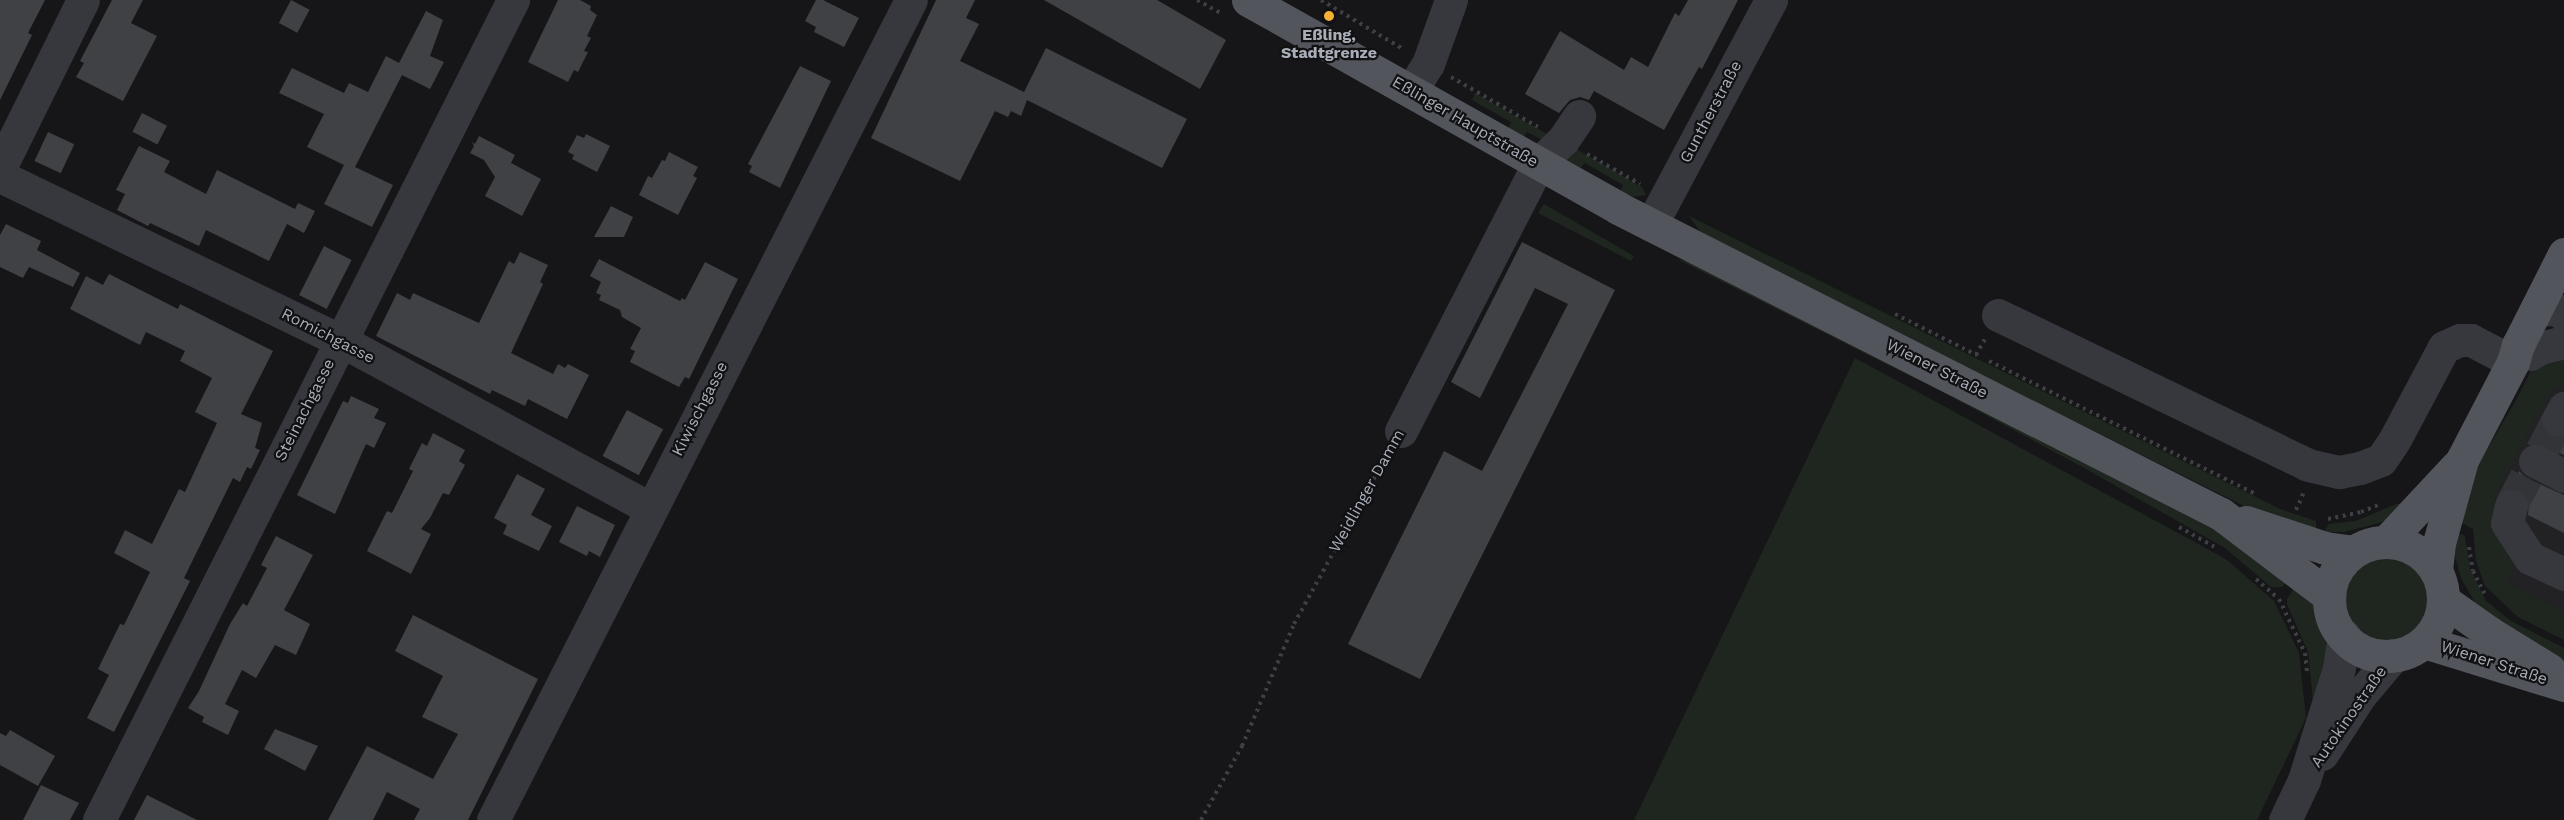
<!DOCTYPE html>
<meta charset="utf-8">
<style>
body{margin:0}
#map{position:relative;width:2564px;height:820px;overflow:hidden;background:#161618;font-family:"Work Sans",sans-serif}
div>[style]{position:absolute}
[style*='--x']{left:calc(var(--x)*1px);top:calc(var(--y)*1px);width:calc(var(--w)*1px);rotate:calc(var(--a)*1deg)}
.built>*{inset:0;background:#222225}
.green>*{inset:0;background:#1e261f}
.round{border-radius:50%}
.building>*{inset:0;background:#404145;transform-origin:0 0}
.minor-tunnel>*{height:33px;margin-top:-16.5px;transform-origin:0;background:repeating-linear-gradient(90deg,#333438 0 33px,transparent 0 49px)}
.path>*{height:4px;margin-top:-2px;transform-origin:0;background:repeating-linear-gradient(90deg,#3d3f44 0 3px,transparent 0 7.5px)}
.minor>*{height:33px;margin:-16.5px;padding:0 16.5px;transform-origin:16.5px;border-radius:16.5px;background:#37383d}
.major>*{height:33px;margin:-16.5px;padding:0 16.5px;transform-origin:16.5px;border-radius:16.5px;background:#53555c}
.major>.ring{margin:-16.5px;padding:0;box-sizing:content-box;background:none;border:33px solid #53555c;border-radius:50%}
.dots>*{width:16px;height:16px;translate:-50% -50%;box-sizing:border-box;border:3px solid #111113;border-radius:50%}
span{translate:-50% -50%;white-space:nowrap;text-align:center;line-height:1.15;-webkit-text-stroke:4.5px #111113;paint-order:stroke}
.poi-label{font-size:16px;color:#a8adb8;font-weight:700}
.street-label{font-size:16px;color:#a8adb8}
</style>
<div id="map">
<div class="built">
<div style="clip-path:polygon(2564px 306px,2564px 615px,2503px 584px,2466px 498px)"></div>
</div>
<div class="green">
<div style="clip-path:polygon(1475px 93px,1547px 134px,1543px 140px,1527px 132px,1523px 138px,1508px 129px,1511px 122px,1472px 100px)"></div>
<div style="clip-path:polygon(1573px 147px,1642px 187px,1646px 195px,1633px 197px,1620px 192px,1623px 185px,1585px 163px,1580px 169px,1566px 162px)"></div>
<div style="clip-path:polygon(1544px 204px,1634px 256px,1631px 261px,1538px 213px)"></div>
<div style="clip-path:polygon(1689px 216px,2280px 509px,2316px 521px,2316px 530px,2266px 517px,1992px 380px,1703px 235px)"></div>
<div style="clip-path:polygon(1677px 259px,1693px 263px,2261px 552px,2290px 578px,2282px 587px,2271px 587px,2225px 548px,2086px 469px,1952px 397px)"></div>
<div style="clip-path:polygon(2564px 353px,2564px 387px,2552px 389px,2543px 403px,2495px 495px,2497px 514px,2515px 560px,2507px 583px,2564px 613px,2564px 640px,2518px 617px,2485px 586px,2476px 561px,2473px 529px,2458px 521px,2462px 503px,2479px 463px,2534px 370px,2546px 361px)"></div>
<div style="clip-path:polygon(1855px 358px,2226px 559px,2274px 601px,2299px 653px,2306px 718px,2257px 820px,1634px 820px)"></div>
<div style="clip-path:polygon(2396px 504px,2405px 504px,2392px 517px,2379px 523px,2344px 532px,2324px 532px,2329px 524px,2356px 521px)"></div>
<div style="clip-path:polygon(2456px 532px,2465px 536px,2470px 569px,2486px 601px,2511px 621px,2564px 648px,2564px 663px,2481px 613px,2461px 578px,2455px 556px)"></div>
<div class="round" style="left:2344px;top:554px;width:88px;height:88px"></div>
<div style="clip-path:polygon(2297px 584px,2314px 602px,2327px 644px,2327px 662px,2313px 702px,2308px 652px,2287px 604px,2287px 599px)"></div>
</div>
<div class="building">
<div style="clip-path:polygon(0 0,45px 0,28px 33px,32px 35px,0 100px)"></div>
<div style="clip-path:polygon(112px 0,143px 0,131px 23px,157px 36px,123px 101px,76px 77px,84px 63px,80px 61px)"></div>
<div style="left:291px;top:0;width:21px;height:26px;rotate:28deg"></div>
<div style="clip-path:polygon(558px 0,580px 0,591px 6px,590px 10px,597px 15px,587px 36px,591px 38px,584px 51px,588px 52px,578px 72px,574px 70px,568px 82px,528px 62px)"></div>
<div style="clip-path:polygon(816px 0,823px 0,859px 18px,844px 47px,814px 32px,816px 27px,805px 21px)"></div>
<div style="clip-path:polygon(936px 0,975px 0,966px 18px,979px 24px,960px 61px,1024px 92px,1046px 48px,1187px 119px,1162px 168px,1027px 100px,1021px 116px,1011px 111px,1008px 117px,995px 111px,960px 181px,871px 138px)"></div>
<div style="clip-path:polygon(1044px 0,1157px 0,1226px 40px,1200px 89px)"></div>
<div style="clip-path:polygon(1688px 0,1738px 0,1702px 69px,1699px 67px,1664px 130px,1594px 91px,1589px 100px,1580px 97px,1570px 100px,1559px 113px,1525px 94px,1560px 31px,1624px 70px,1631px 57px,1648px 67px,1675px 13px,1679px 16px)"></div>
<div style="clip-path:polygon(426px 11px,443px 20px,430px 56px,444px 62px,430px 89px,402px 75px,355px 167px,393px 185px,372px 227px,324px 204px,344px 165px,307px 147px,324px 114px,279px 93px,292px 68px,344px 93px,349px 83px,368px 92px,386px 56px,399px 63px)"></div>
<div style="clip-path:polygon(800px 66px,831px 81px,780px 188px,749px 172px,752px 166px,748px 164px)"></div>
<div style="left:142px;top:113px;width:28px;height:21px;rotate:27deg"></div>
<div style="left:48px;top:132px;width:29px;height:32px;rotate:25deg"></div>
<div style="clip-path:polygon(586px 134px,610px 146px,597px 172px,572px 159px,574px 155px,568px 152px,577px 135px,584px 138px)"></div>
<div style="clip-path:polygon(479px 136px,515px 155px,511px 163px,541px 179px,522px 216px,485px 196px,495px 177px,484px 160px,470px 153px,474px 146px,472px 142px,475px 144px)"></div>
<div style="clip-path:polygon(139px 146px,170px 161px,164px 172px,206px 194px,217px 170px,295px 209px,298px 203px,315px 211px,304px 233px,287px 224px,269px 261px,206px 230px,199px 246px,150px 223px,148px 226px,117px 210px,125px 194px,116px 190px)"></div>
<div style="clip-path:polygon(669px 152px,698px 167px,693px 176px,697px 178px,678px 215px,639px 195px,648px 176px,652px 178px,662px 160px,665px 161px)"></div>
<div style="clip-path:polygon(611px 206px,633px 217px,624px 237px,594px 237px)"></div>
<div style="clip-path:polygon(6px 224px,41px 241px,37px 250px,80px 273px,73px 287px,29px 267px,23px 278px,0 267px,0 235px)"></div>
<div style="clip-path:polygon(1522px 242px,1615px 290px,1420px 679px,1348px 644px,1444px 451px,1482px 471px,1568px 304px,1535px 288px,1480px 398px,1451px 382px)"></div>
<div style="left:324px;top:246px;width:31px;height:55px;rotate:27deg"></div>
<div style="clip-path:polygon(520px 252px,548px 265px,540px 282px,543px 284px,511px 353px,553px 374px,558px 364px,565px 368px,568px 364px,589px 375px,567px 419px,528px 399px,525px 406px,492px 390px,490px 394px,376px 336px,397px 293px,410px 300px,413px 293px,479px 323px,509px 261px,514px 264px)"></div>
<div style="clip-path:polygon(599px 259px,680px 301px,682px 298px,685px 300px,705px 262px,738px 279px,689px 379px,685px 377px,679px 387px,630px 362px,635px 351px,630px 349px,641px 328px,622px 317px,620px 310px,599px 300px,601px 295px,596px 293px,601px 282px,590px 276px)"></div>
<div style="clip-path:polygon(109px 274px,178px 309px,180px 304px,273px 351px,241px 414px,262px 423px,255px 448px,260px 450px,251px 469px,247px 467px,240px 482px,233px 478px,184px 578px,190px 581px,114px 732px,87px 718px,109px 675px,98px 669px,120px 624px,124px 625px,150px 572px,114px 553px,125px 530px,152px 544px,179px 489px,185px 492px,217px 423px,195px 412px,212px 378px,180px 361px,185px 351px,146px 332px,140px 345px,70px 309px,86px 276px,103px 285px)"></div>
<div style="clip-path:polygon(351px 396px,379px 409px,374px 418px,386px 423px,374px 448px,366px 444px,335px 514px,297px 495px,343px 401px,348px 403px)"></div>
<div style="left:627px;top:410px;width:41px;height:52px;rotate:28deg"></div>
<div style="clip-path:polygon(2542px 428px,2550px 436px,2564px 436px,2564px 455px,2535px 442px)"></div>
<div style="clip-path:polygon(433px 433px,465px 450px,459px 461px,465px 465px,449px 495px,443px 493px,430px 518px,421px 529px,431px 534px,411px 574px,367px 551px,387px 511px,392px 513px,413px 471px,409px 469px,422px 443px,427px 446px)"></div>
<div style="clip-path:polygon(2519px 471px,2526px 478px,2564px 495px,2564px 533px,2528px 515px,2529px 501px,2524px 493px,2511px 488px)"></div>
<div style="clip-path:polygon(517px 474px,545px 489px,531px 515px,552px 526px,539px 551px,503px 534px,507px 525px,494px 518px)"></div>
<div style="clip-path:polygon(577px 506px,615px 525px,600px 557px,589px 551px,587px 556px,559px 542px)"></div>
<div style="clip-path:polygon(276px 536px,313px 555px,284px 610px,310px 624px,296px 655px,275px 645px,256px 678px,242px 670px,225px 704px,239px 711px,228px 735px,202px 722px,204px 717px,188px 708px,199px 691px,230px 624px,243px 603px,247px 606px,267px 568px,261px 565px)"></div>
<div style="clip-path:polygon(413px 615px,538px 679px,468px 820px,414px 820px,420px 809px,387px 792px,373px 820px,328px 820px,367px 746px,433px 779px,458px 734px,422px 717px,443px 676px,395px 651px)"></div>
<div style="clip-path:polygon(275px 729px,318px 746px,305px 771px,264px 749px)"></div>
<div style="clip-path:polygon(10px 730px,55px 756px,38px 786px,0 765px,0 733px,6px 736px)"></div>
<div style="clip-path:polygon(41px 785px,79px 803px,70px 820px,23px 820px)"></div>
<div style="clip-path:polygon(147px 795px,197px 820px,134px 820px)"></div>
</div>
<div class="minor-tunnel">
<div style="--x:2542;--y:451;--w:36;--a:-63"></div>
<div style="--x:2511;--y:506;--w:41;--a:-62.2"></div>
</div>
<div class="path">
<div style="--x:1197;--y:0;--w:29;--a:29"></div>
<div style="--x:1321;--y:0;--w:96;--a:30.9"></div>
<div style="--x:1451;--y:77;--w:100;--a:29.9"></div>
<div style="--x:1587;--y:154;--w:61;--a:29.5"></div>
<div style="--x:1895;--y:314;--w:92;--a:26.6"></div>
<div style="--x:1976;--y:355;--w:18;--a:-61"></div>
<div style="--x:1989;--y:361;--w:298;--a:26.5"></div>
<div style="--x:2296;--y:510;--w:20;--a:-66"></div>
<div style="--x:2328;--y:519;--w:34;--a:-12"></div>
<div style="--x:2361;--y:512;--w:22;--a:-22"></div>
<div style="--x:2179;--y:527;--w:41;--a:29.1"></div>
<div style="--x:2469;--y:547;--w:24;--a:81"></div>
<div style="--x:2473;--y:571;--w:25;--a:63"></div>
<div style="--x:2256;--y:579;--w:30;--a:41"></div>
<div style="--x:2279;--y:599;--w:60;--a:64.3"></div>
<div style="--x:2305;--y:653;--w:19;--a:84"></div>
<div style="--x:1201;--y:820;--w:85;--a:-61"></div>
<div style="--x:1242;--y:746;--w:133;--a:-66.9"></div>
<div style="--x:1294;--y:624;--w:193;--a:-61.2"></div>
</div>
<div class="minor">
<div style="--x:1411;--y:91;--w:32;--a:-58"></div>
<div style="--x:1428;--y:64;--w:68;--a:-70.2"></div>
<div style="--x:0;--y:168;--w:187;--a:-63.7"></div>
<div style="--x:0;--y:176;--w:377;--a:25.8"></div>
<div style="--x:340;--y:340;--w:353;--a:28.5"></div>
<div style="--x:1651;--y:225;--w:255;--a:-61.9"></div>
<div style="--x:2536;--y:310;--w:19;--a:-3"></div>
<div style="--x:2555;--y:309;--w:10;--a:29"></div>
<div style="--x:1998;--y:315;--w:344;--a:25.8"></div>
<div style="--x:2308;--y:465;--w:32;--a:13"></div>
<div style="--x:2339;--y:472;--w:21;--a:-11"></div>
<div style="--x:2360;--y:468;--w:22;--a:-21"></div>
<div style="--x:2381;--y:460;--w:25;--a:-56"></div>
<div style="--x:2395;--y:439;--w:104;--a:-62"></div>
<div style="--x:2444;--y:347;--w:17;--a:-24"></div>
<div style="--x:2460;--y:340;--w:11;--a:0"></div>
<div style="--x:2471;--y:340;--w:47;--a:27.6"></div>
<div style="--x:2530;--y:354;--w:12;--a:-31"></div>
<div style="--x:2540;--y:348;--w:25;--a:-14"></div>
<div style="--x:2558;--y:419;--w:13;--a:-61"></div>
<div style="--x:1401;--y:431;--w:300;--a:-62.8"></div>
<div style="--x:1538;--y:164;--w:35;--a:-44"></div>
<div style="--x:1563;--y:140;--w:29;--a:-56"></div>
<div style="--x:2535;--y:461;--w:33;--a:27"></div>
<div style="--x:2511;--y:506;--w:17;--a:103"></div>
<div style="--x:2507;--y:523;--w:42;--a:56.7"></div>
<div style="--x:2530;--y:558;--w:38;--a:25"></div>
<div style="--x:2322;--y:754;--w:72;--a:-57"></div>
<div style="--x:2361;--y:694;--w:51;--a:-49.8"></div>
<div style="--x:99;--y:820;--w:919;--a:-63.21"></div>
<div style="--x:493;--y:820;--w:920;--a:-62.99"></div>
<div style="--x:2285;--y:820;--w:44;--a:-64.6"></div>
<div style="--x:2304;--y:780;--w:117;--a:-72.6"></div>
<div style="--x:2339;--y:668;--w:33;--a:-81"></div>
</div>
<div class="major">
<div style="--x:1248;--y:0;--w:424;--a:29.3"></div>
<div style="--x:1618;--y:208;--w:676;--a:26.91"></div>
<div style="--x:2221;--y:514;--w:136;--a:37.2"></div>
<div style="--x:2246;--y:522;--w:83;--a:18.2"></div>
<div style="--x:2325;--y:548;--w:28;--a:8"></div>
<div style="--x:2386;--y:542;--w:103;--a:-47"></div>
<div class="ring" style="left:2329px;top:542px;width:81px;height:81px"></div>
<div style="--x:2436;--y:571;--w:28;--a:-84"></div>
<div style="--x:2439;--y:543;--w:86;--a:-74.5"></div>
<div style="--x:2462;--y:460;--w:110;--a:-62.5"></div>
<div style="--x:2513;--y:362;--w:18;--a:-74"></div>
<div style="--x:2518;--y:345;--w:102;--a:-63.2"></div>
<div style="--x:2443;--y:600;--w:57;--a:35.1"></div>
<div style="--x:2490;--y:633;--w:70;--a:31.7"></div>
<div style="--x:2424;--y:642;--w:146;--a:17.1"></div>
</div>
<div class="dots">
<div style="left:1329px;top:16px;background:#f2b134"></div>
</div>
<div class="poi-label">
<span style="left:1329px;top:44px">Eßling,<br>Stadtgrenze</span>
</div>
<div class="street-label">
<span style="left:1711px;top:112px;rotate:-62deg">Guntherstraße</span>
<span style="left:1465px;top:122px;rotate:30deg">Eßlinger Hauptstraße</span>
<span style="left:328px;top:336px;rotate:27deg">Romichgasse</span>
<span style="left:1937px;top:369px;rotate:27deg">Wiener Straße</span>
<span style="left:700px;top:409px;rotate:-63deg">Kiwischgasse</span>
<span style="left:305px;top:410px;rotate:-63deg">Steinachgasse</span>
<span style="left:1367px;top:491px;rotate:-61deg">Weidlinger Damm</span>
<span style="left:2494px;top:663px;rotate:18deg">Wiener Straße</span>
<span style="left:2349px;top:717px;rotate:-55deg">Autokinostraße</span>
</div>
</div>
